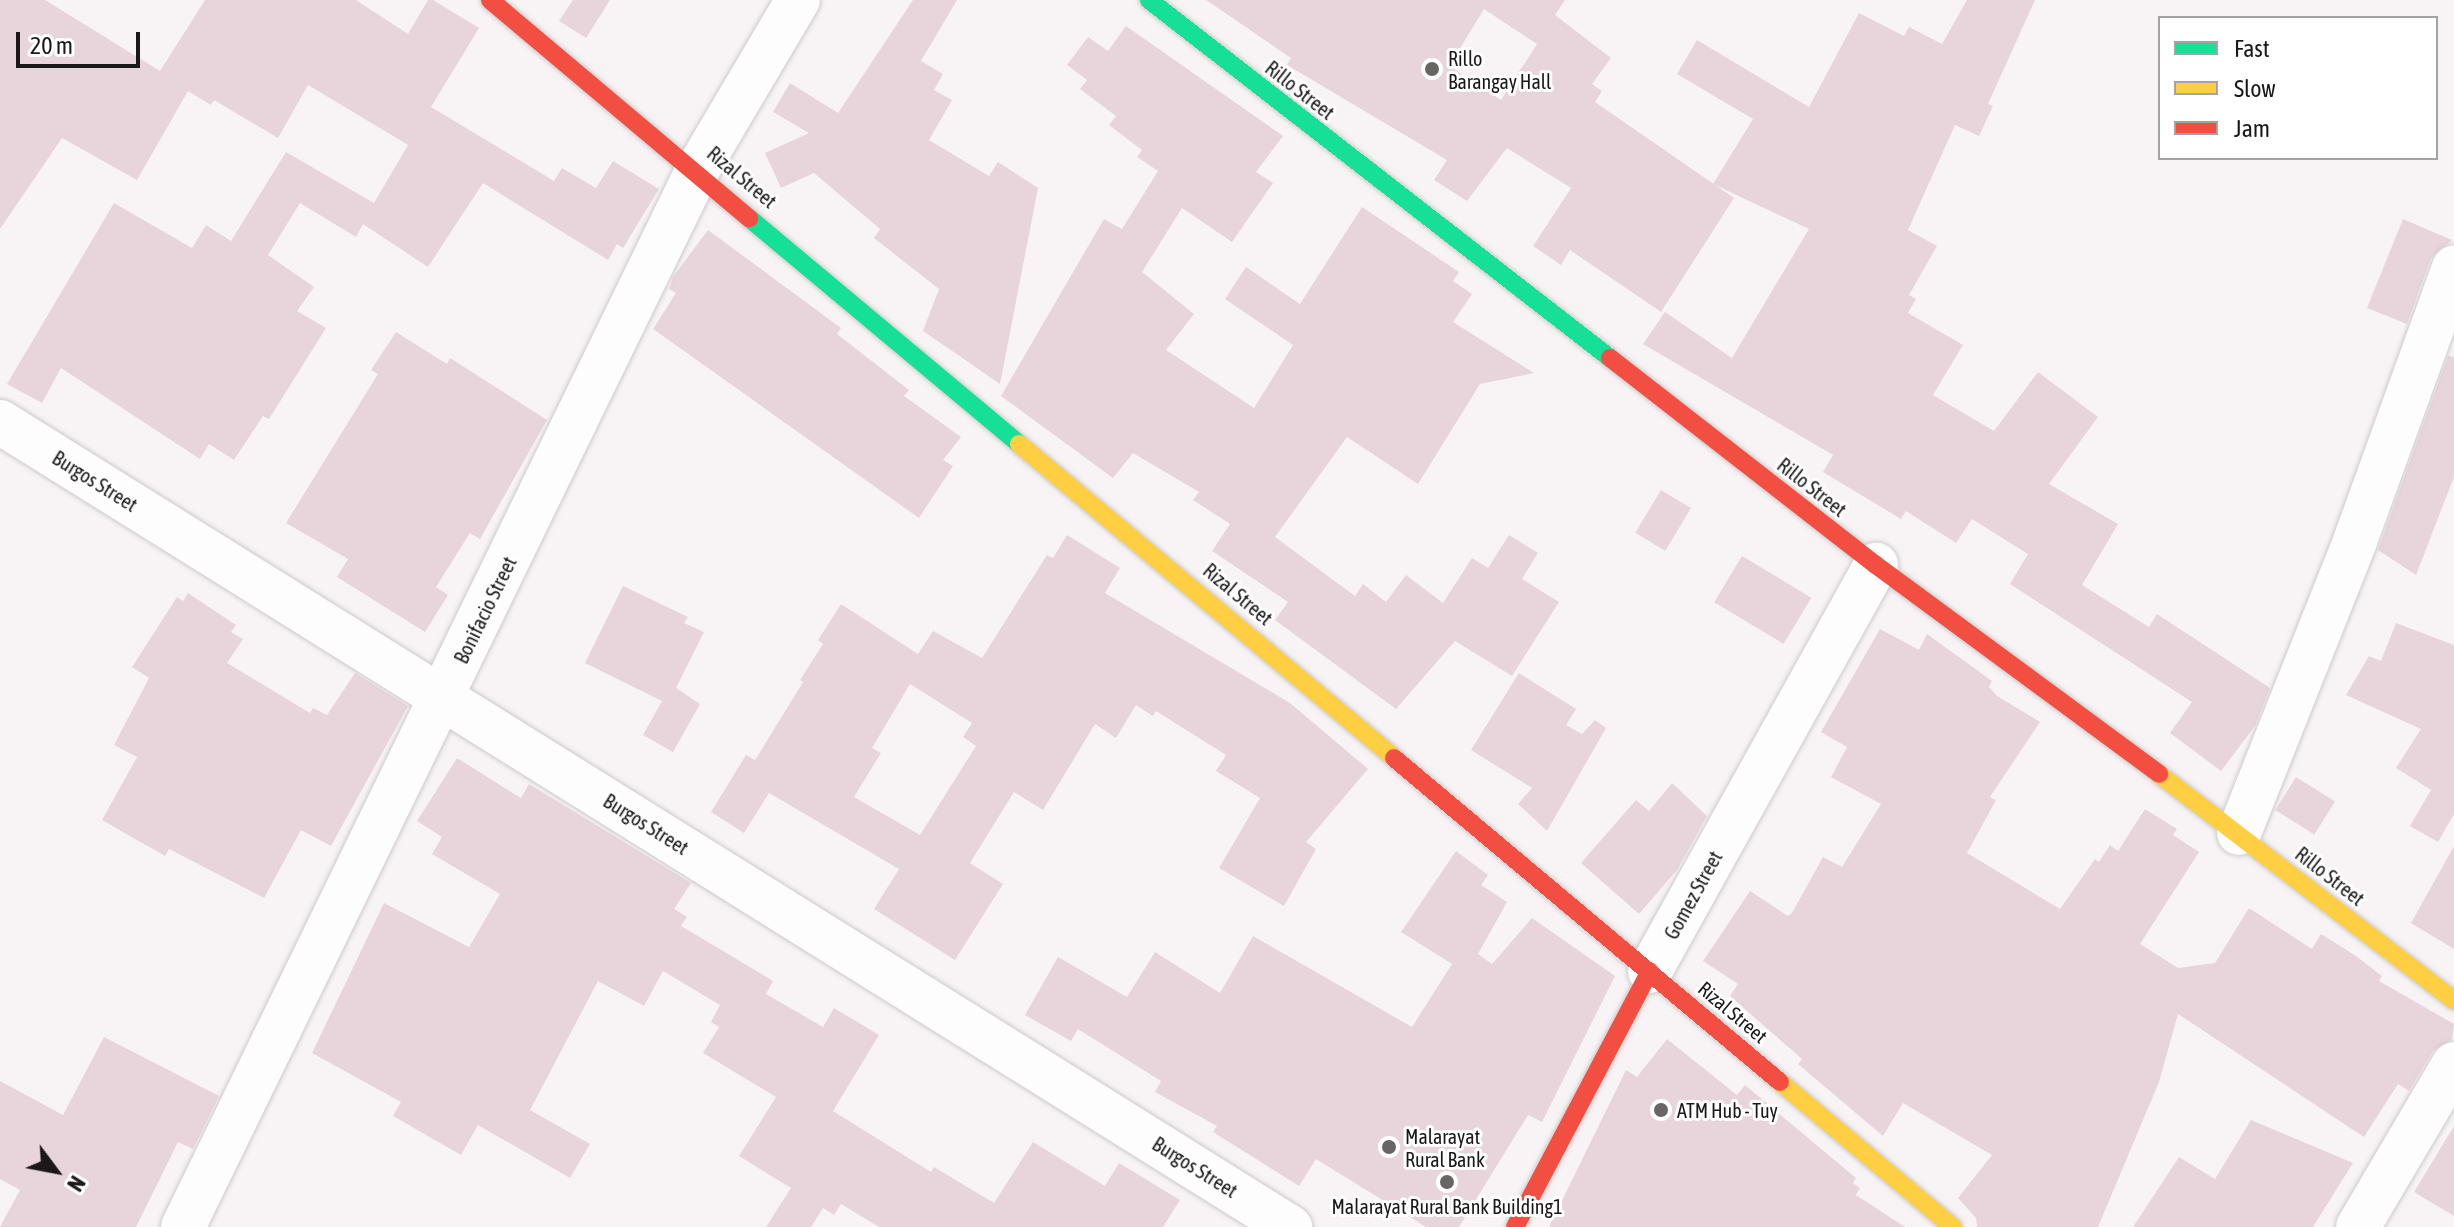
<!DOCTYPE html>
<style>
body{margin:0}
#map{position:relative;width:2454px;height:1227px;overflow:hidden;background:#f8f4f5;font-family:"Asap Condensed",sans-serif}
div>[style]{position:absolute}
[style*='--x']{left:calc(var(--x)*1px);top:calc(var(--y)*1px);width:calc(var(--w)*1px);rotate:calc(var(--a)*1deg)}
.building>*{inset:0;background:#e8d5db;transform-origin:0 0}
.roads{filter:drop-shadow(0 0 2px #cdcaca) drop-shadow(0 0 2px #cdcaca)}
.street>*{height:44px;margin:-22px;padding:0 22px;transform-origin:22px;border-radius:22px;background:#fefdfe}
.fast>*{height:18px;margin:-9px;padding:0 9px;transform-origin:9px;border-radius:9px;background:#16e098}
.slow>*{height:18px;margin:-9px;padding:0 9px;transform-origin:9px;border-radius:9px;background:#ffcf43}
.jam>*{height:18px;margin:-9px;padding:0 9px;transform-origin:9px;border-radius:9px;background:#f24e42}
.dots>*{width:22px;height:22px;translate:-50% -50%;box-sizing:border-box;border:4px solid #fff;border-radius:50%}
span{translate:-50% -50%;white-space:nowrap;text-align:center;line-height:1.15;-webkit-text-stroke:6px #fff;paint-order:stroke}
.poi-label{font-size:20px;color:#1a1818}
.left{translate:0 -50%;text-align:left}
.street-label{font-size:20px;color:#1a1818}
.legend{position:absolute;left:2158px;top:16px;width:280px;height:144px;box-sizing:border-box;background:#fff;border:2px solid #a3a3a3;margin:0;padding:10px 14px;list-style:none;font-size:24px;color:#1a1818}
.legend li{display:flex;align-items:center;gap:16px;height:40px}
.legend b{width:40px;border:2px solid #a3a3a3}
.north{position:absolute;left:16px;top:1131px;width:80px;height:80px;-webkit-text-stroke:6px #fff;paint-order:stroke;rotate:122deg;font-size:22px;font-weight:700;line-height:32px;text-align:center;color:#1a1818}
.north::after{content:'';display:block;margin:auto;width:28px;height:36px;background:#1a1818;clip-path:polygon(50% 0,100% 100%,50% 72%,0 100%)}
.scale{position:absolute;left:16px;top:32px;width:124px;height:36px;box-sizing:border-box;border:4px solid #1a1818;border-top:0;padding-left:10px;font-size:24px;line-height:28px;white-space:nowrap;color:#1a1818;-webkit-text-stroke:6px #fff;paint-order:stroke}
</style>
<div id="map">
<div class="building">
<div style="clip-path:polygon(0 0,45px 0,160px 71px,205px 0,356px 0,408px 34px,428px 0,433px 0,479px 28px,431px 107px,554px 181px,562px 168px,596px 188px,613px 161px,659px 189px,623px 248px,617px 244px,608px 260px,483px 183px,428px 267px,363px 224px,356px 237px,300px 203px,268px 255px,314px 287px,297px 311px,326px 328px,269px 419px,263px 416px,234px 460px,209px 444px,200px 459px,61px 368px,42px 403px,7px 384px,114px 203px,192px 248px,206px 225px,231px 241px,286px 152px,374px 203px,408px 145px,308px 85px,278px 138px,214px 100px,211px 105px,188px 91px,137px 180px,62px 138px,0 229px)"></div>
<div style="clip-path:polygon(573px 0,610px 0,586px 38px,559px 21px)"></div>
<div style="clip-path:polygon(913px 0,957px 0,921px 61px,943px 74px,934px 90px,952px 100px,929px 140px,989px 176px,998px 162px,1038px 188px,1000px 384px,923px 331px,939px 289px,874px 238px,880px 229px,814px 173px,781px 188px,765px 153px,809px 133px,773px 112px,790px 83px,838px 113px)"></div>
<div style="clip-path:polygon(evenodd,1206px 0,1565px 0,1555px 15px,1611px 58px,1592px 84px,1602px 91px,1595px 102px,1734px 198px,1661px 312px,1570px 250px,1561px 265px,1533px 246px,1571px 188px,1507px 148px,1467px 201px,1434px 180px,1447px 160px,1287px 65px,1291px 58px,1206px 0,1484px 9px,1537px 44px,1501px 100px,1449px 66px,1484px 9px)"></div>
<div style="clip-path:polygon(1967px 0,2035px 0,1988px 104px,1993px 106px,1979px 136px,1955px 125px,1908px 230px,1937px 246px,1909px 295px,1916px 299px,1908px 313px,1963px 345px,1933px 395px,1994px 431px,2038px 372px,2098px 417px,2049px 484px,2118px 524px,2082px 585px,2149px 627px,2157px 614px,2270px 688px,2255px 726px,2221px 771px,2170px 733px,2192px 702px,2010px 584px,2028px 554px,1972px 519px,1956px 543px,1906px 511px,1901px 519px,1823px 472px,1833px 455px,1643px 344px,1665px 312px,1732px 358px,1809px 229px,1713px 184px,1753px 119px,1677px 74px,1697px 40px,1809px 107px,1859px 13px,1904px 36px,1909px 27px,1942px 44px)"></div>
<div style="clip-path:polygon(1126px 26px,1283px 136px,1256px 172px,1273px 183px,1232px 242px,1182px 208px,1142px 272px,1194px 314px,1166px 350px,1254px 408px,1293px 345px,1225px 299px,1246px 267px,1300px 304px,1362px 207px,1459px 272px,1453px 281px,1472px 294px,1453px 322px,1534px 373px,1480px 384px,1418px 484px,1347px 437px,1275px 537px,1355px 596px,1363px 584px,1386px 602px,1406px 575px,1443px 603px,1472px 558px,1488px 568px,1509px 535px,1538px 553px,1522px 579px,1559px 602px,1512px 676px,1455px 641px,1396px 709px,1275px 620px,1288px 602px,1212px 551px,1230px 524px,1193px 500px,1199px 492px,1133px 453px,1113px 478px,1001px 396px,1104px 219px,1122px 229px,1158px 171px,1137px 157px,1142px 150px,1109px 125px,1116px 116px,1080px 89px,1087px 80px,1067px 65px,1088px 37px,1108px 51px)"></div>
<div style="clip-path:polygon(2403px 219px,2452px 240px,2431px 258px,2407px 324px,2367px 308px)"></div>
<div style="clip-path:polygon(708px 230px,841px 328px,837px 334px,909px 390px,904px 396px,961px 437px,943px 460px,953px 466px,919px 518px,653px 329px,676px 293px,669px 289px,673px 277px)"></div>
<div style="clip-path:polygon(396px 332px,447px 364px,450px 358px,547px 420px,480px 539px,470px 533px,436px 587px,448px 595px,425px 632px,337px 577px,348px 559px,286px 523px,378px 374px,371px 370px)"></div>
<div style="clip-path:polygon(2448px 356px,2454px 357px,2454px 477px,2416px 575px,2378px 550px)"></div>
<div style="left:1661px;top:490px;width:35px;height:50px;rotate:31deg"></div>
<div style="clip-path:polygon(evenodd,1067px 535px,1120px 568px,1105px 593px,1290px 703px,1368px 769px,1306px 842px,1316px 849px,1284px 906px,1219px 868px,1260px 798px,1216px 771px,1226px 755px,1156px 711px,1153px 716px,1136px 705px,1116px 738px,1095px 724px,1043px 810px,1014px 792px,970px 863px,1003px 884px,955px 960px,874px 909px,899px 869px,769px 793px,744px 833px,711px 812px,746px 755px,755px 760px,803px 682px,800px 680px,823px 644px,818px 640px,841px 604px,918px 654px,933px 631px,982px 658px,1047px 555px,1053px 558px,1067px 535px,910px 684px,972px 723px,963px 737px,976px 746px,920px 835px,854px 797px,881px 753px,872px 748px,910px 684px)"></div>
<div style="left:1742px;top:556px;width:81px;height:54px;rotate:31deg"></div>
<div style="clip-path:polygon(623px 586px,688px 617px,684px 623px,704px 632px,676px 688px,700px 704px,673px 752px,643px 735px,662px 701px,585px 663px)"></div>
<div style="clip-path:polygon(188px 593px,236px 625px,231px 632px,243px 639px,227px 663px,310px 713px,313px 708px,327px 715px,355px 673px,408px 706px,331px 846px,301px 830px,264px 898px,169px 849px,165px 856px,102px 820px,137px 757px,114px 745px,149px 678px,132px 667px,177px 597px,183px 601px)"></div>
<div style="clip-path:polygon(2396px 623px,2454px 645px,2454px 814px,2438px 842px,2410px 826px,2431px 790px,2396px 768px,2421px 729px,2346px 695px,2369px 656px,2381px 661px)"></div>
<div style="clip-path:polygon(1880px 629px,1919px 650px,1927px 634px,1992px 681px,1989px 687px,1997px 696px,2040px 722px,1990px 797px,1996px 800px,1967px 853px,2060px 909px,2095px 859px,2099px 862px,2110px 845px,2118px 851px,2145px 809px,2177px 829px,2173px 835px,2199px 852px,2140px 944px,2178px 968px,2215px 963px,2249px 908px,2312px 949px,2321px 934px,2356px 956px,2382px 976px,2379px 981px,2454px 1024px,2452px 1039px,2433px 1051px,2409px 1091px,2398px 1084px,2364px 1137px,2178px 1014px,2159px 1082px,2098px 1227px,1977px 1227px,1976px 1218px,1958px 1198px,1992px 1155px,1903px 1103px,1883px 1136px,1798px 1064px,1802px 1059px,1730px 996px,1738px 984px,1703px 961px,1750px 891px,1788px 916px,1792px 913px,1823px 857px,1842px 867px,1881px 804px,1831px 777px,1847px 747px,1821px 732px)"></div>
<div style="clip-path:polygon(1519px 673px,1576px 709px,1566px 725px,1582px 734px,1595px 720px,1606px 728px,1547px 831px,1518px 804px,1532px 788px,1471px 750px)"></div>
<div style="clip-path:polygon(457px 758px,521px 798px,529px 784px,691px 883px,674px 909px,687px 917px,681px 926px,773px 981px,766px 994px,823px 1027px,834px 1008px,879px 1035px,833px 1111px,931px 1172px,934px 1167px,994px 1203px,1033px 1142px,1105px 1186px,1119px 1163px,1180px 1200px,1163px 1227px,879px 1227px,841px 1204px,834px 1215px,823px 1208px,811px 1227px,766px 1227px,791px 1188px,739px 1156px,776px 1097px,703px 1053px,719px 1027px,711px 1022px,720px 1005px,663px 971px,644px 1006px,598px 981px,530px 1110px,590px 1144px,570px 1178px,478px 1125px,461px 1155px,393px 1116px,401px 1102px,312px 1053px,384px 903px,469px 947px,500px 894px,432px 854px,442px 837px,417px 821px)"></div>
<div style="left:2296px;top:777px;width:46px;height:39px;rotate:32deg"></div>
<div style="clip-path:polygon(1672px 783px,1707px 816px,1677px 870px,1639px 914px,1581px 863px,1636px 800px,1649px 811px)"></div>
<div style="clip-path:polygon(2454px 846px,2454px 949px,2411px 923px)"></div>
<div style="clip-path:polygon(1456px 851px,1488px 875px,1481px 885px,1507px 902px,1478px 954px,1492px 964px,1532px 918px,1615px 976px,1542px 1122px,1528px 1115px,1459px 1227px,1426px 1227px,1316px 1159px,1299px 1186px,1213px 1132px,1217px 1126px,1155px 1092px,1161px 1081px,1078px 1029px,1071px 1041px,1025px 1015px,1058px 957px,1127px 997px,1155px 952px,1220px 993px,1253px 936px,1412px 1027px,1452px 964px,1401px 932px)"></div>
<div style="clip-path:polygon(104px 1037px,219px 1096px,193px 1149px,178px 1142px,136px 1227px,0 1227px,20px 1190px,0 1179px,0 1081px,63px 1115px)"></div>
<div style="clip-path:polygon(1667px 1039px,1737px 1095px,1745px 1085px,1856px 1178px,1853px 1183px,1860px 1188px,1856px 1195px,1905px 1227px,1549px 1227px,1626px 1070px,1637px 1077px)"></div>
<div style="clip-path:polygon(2251px 1120px,2353px 1163px,2313px 1227px,2133px 1227px,2179px 1157px,2215px 1179px)"></div>
<div style="clip-path:polygon(2454px 1126px,2454px 1216px,2414px 1192px)"></div>
</div>
<div class="roads">
<div class="street">
<div style="--x:0;--y:422;--w:1521;--a:31.97"></div>
<div style="--x:2239;--y:833;--w:314;--a:-68.3"></div>
<div style="--x:2355;--y:541;--w:291;--a:-70.1"></div>
<div style="--x:1650;--y:971;--w:465;--a:-60.9"></div>
<div style="--x:183;--y:1227;--w:1177;--a:-64.04"></div>
<div style="--x:698;--y:169;--w:196;--a:-59.4"></div>
<div style="--x:2358;--y:1227;--w:189;--a:-59.5"></div>
</div>
<div class="fast">
<div style="--x:1149;--y:0;--w:584;--a:37.83"></div>
<div style="--x:749;--y:218;--w:352;--a:39.9"></div>
</div>
<div class="slow">
<div style="--x:1019;--y:444;--w:489;--a:39.9"></div>
<div style="--x:2159;--y:774;--w:372;--a:37.5"></div>
<div style="--x:1780;--y:1082;--w:226;--a:40"></div>
</div>
<div class="jam">
<div style="--x:490;--y:0;--w:339;--a:40.1"></div>
<div style="--x:1610;--y:358;--w:337;--a:37.9"></div>
<div style="--x:1876;--y:565;--w:352;--a:36.4"></div>
<div style="--x:1394;--y:758;--w:504;--a:40.01"></div>
<div style="--x:1515;--y:1227;--w:289;--a:-62.2"></div>
</div>
</div>
<div class="dots">
<div style="left:1432px;top:69px;background:#686565"></div>
<div style="left:1661px;top:1110px;background:#686565"></div>
<div style="left:1389px;top:1147px;background:#686565"></div>
<div style="left:1447px;top:1182px;background:#686565"></div>
</div>
<div class="poi-label">
<span class="left" style="left:1448px;top:70px">Rillo<br>Barangay Hall</span>
<span class="left" style="left:1677px;top:1110px">ATM Hub - Tuy</span>
<span class="left" style="left:1405px;top:1148px">Malarayat<br>Rural Bank</span>
<span style="left:1447px;top:1206px">Malarayat Rural Bank Building1</span>
</div>
<div class="street-label">
<span style="left:1300px;top:90px;rotate:38deg">Rillo Street</span>
<span style="left:742px;top:177px;rotate:40deg">Rizal Street</span>
<span style="left:95px;top:481px;rotate:32deg">Burgos Street</span>
<span style="left:1812px;top:487px;rotate:38deg">Rillo Street</span>
<span style="left:1238px;top:594px;rotate:40deg">Rizal Street</span>
<span style="left:485px;top:610px;rotate:-64deg">Bonifacio Street</span>
<span style="left:646px;top:824px;rotate:32deg">Burgos Street</span>
<span style="left:2330px;top:876px;rotate:38deg">Rillo Street</span>
<span style="left:1693px;top:895px;rotate:-61deg">Gomez Street</span>
<span style="left:1733px;top:1012px;rotate:40deg">Rizal Street</span>
<span style="left:1195px;top:1167px;rotate:32deg">Burgos Street</span>
</div>
<ul class="legend">
<li><b style="height:10px;background:#16e098"></b>Fast</li>
<li><b style="height:10px;background:#ffcf43"></b>Slow</li>
<li><b style="height:10px;background:#f24e42"></b>Jam</li>
</ul>
<div class="north">N</div>
<div class="scale">20 m</div>
</div>
